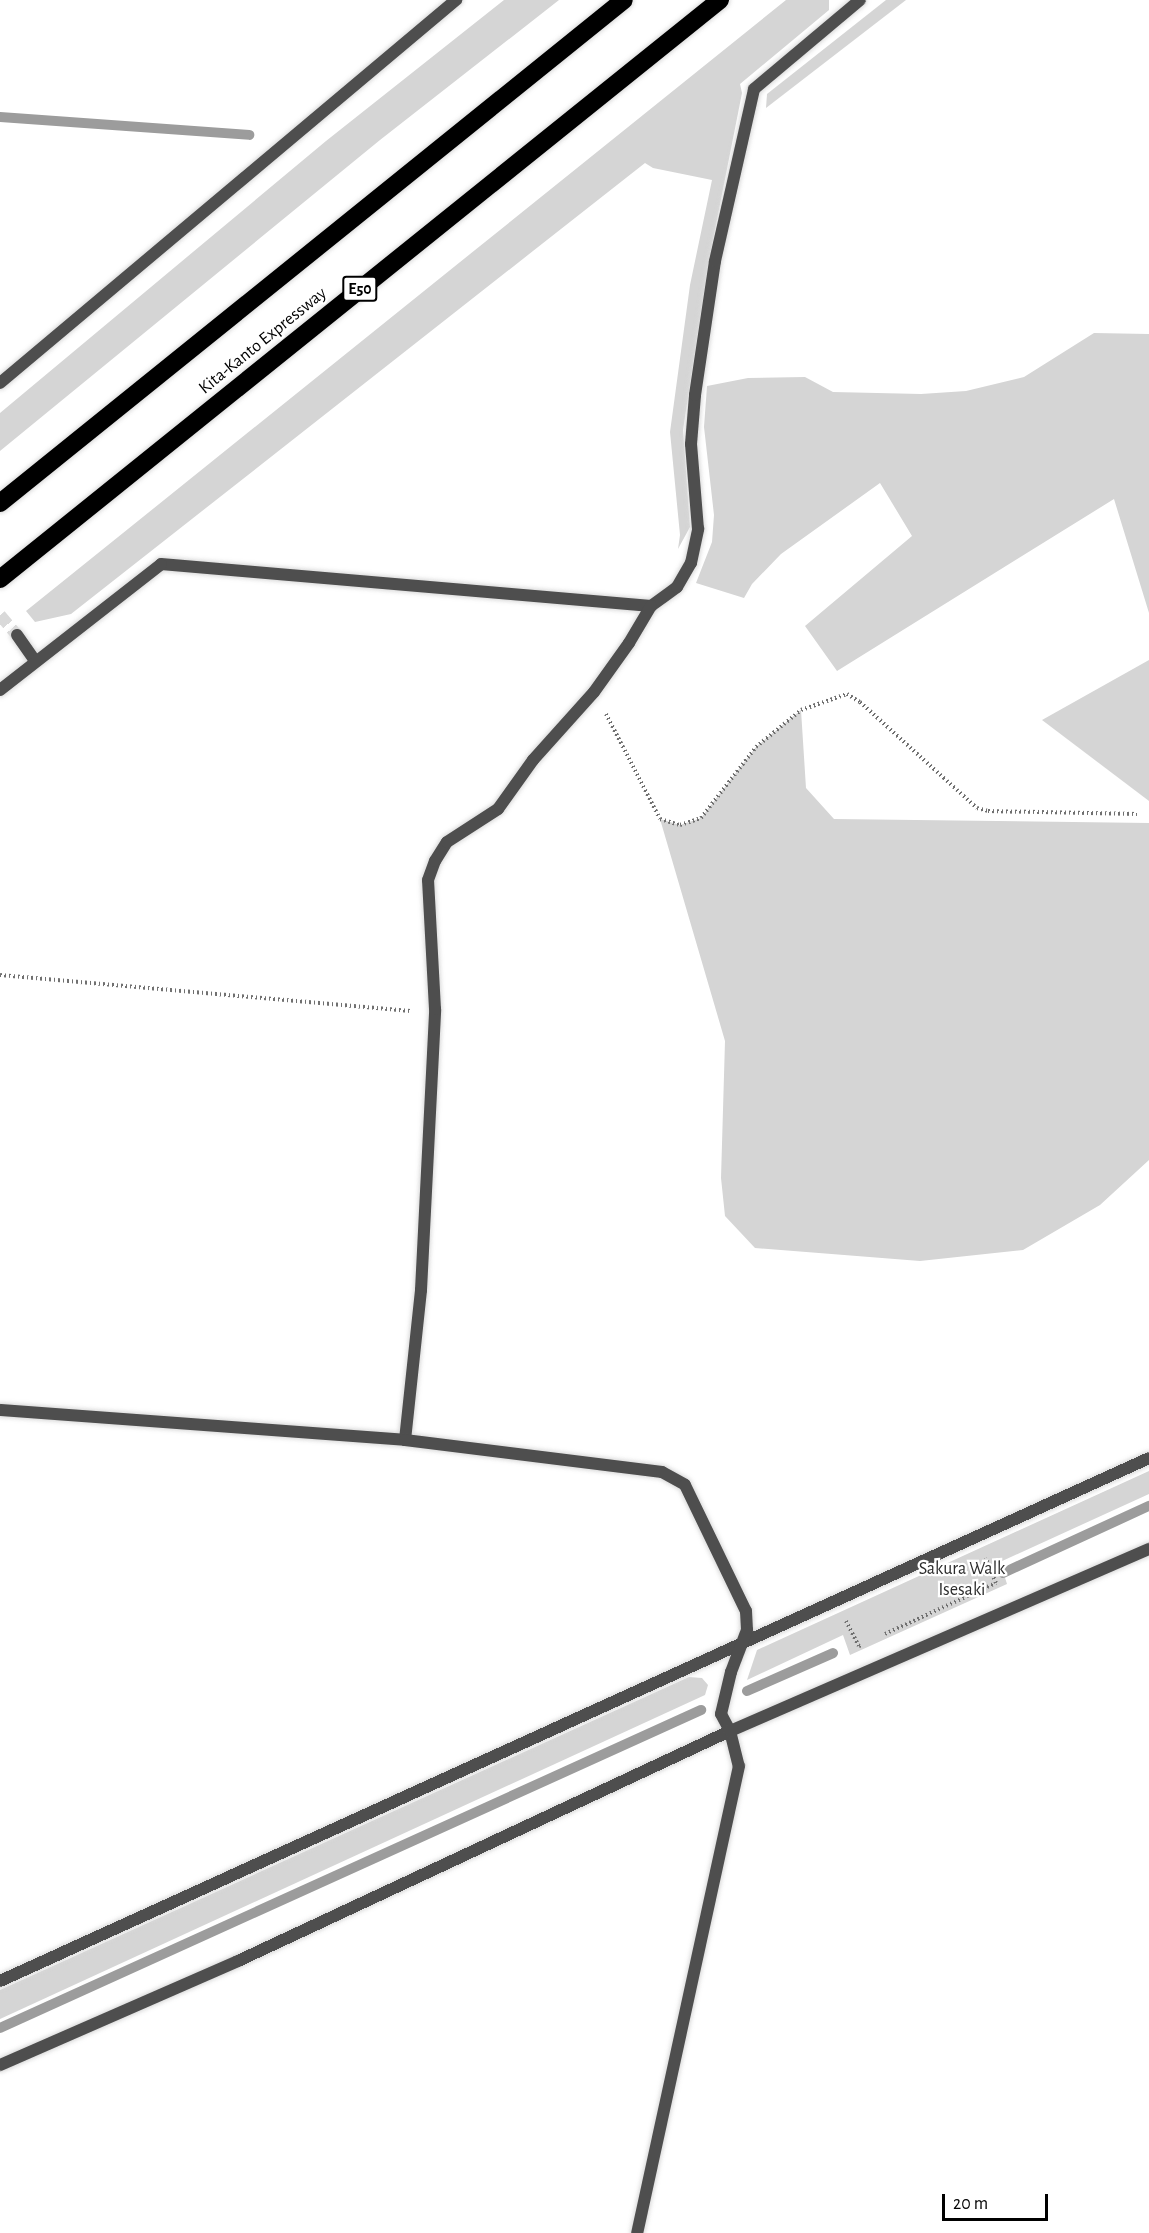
<!DOCTYPE html>
<style>
body{margin:0}
#map{position:relative;width:1149px;height:2233px;overflow:hidden;background:#fff;font-family:"Alegreya Sans",sans-serif}
div>[style]{position:absolute}
[style*='--x']{left:calc(var(--x)*1px);top:calc(var(--y)*1px);width:calc(var(--w)*1px);rotate:calc(var(--a)*1deg)}
.green>*{inset:0;background:#d5d5d5}
.stream>*{height:10px;margin:-5px;padding:0 5px;transform-origin:5px;border-radius:5px;background:#9c9c9c}
.minor-tunnel>*{height:12px;margin-top:-6px;transform-origin:0;background:repeating-linear-gradient(90deg,#d9d9d9 0 12px,transparent 0 18px)}
.path>*{height:4px;margin-top:-2px;transform-origin:0;background:repeating-linear-gradient(90deg,#707070 0 1.5px,transparent 0 4.5px)}
.roads{filter:drop-shadow(0 0 2px #dbdbdb) drop-shadow(0 0 2px #dbdbdb)}
.service>*{height:12px;margin:-6px;padding:0 6px;transform-origin:6px;border-radius:6px;background:#4e4e4e}
.minor>*{height:12px;margin:-6px;padding:0 6px;transform-origin:6px;border-radius:6px;background:#4e4e4e}
.tertiary>*{height:12px;margin:-6px;padding:0 6px;transform-origin:6px;border-radius:6px;background:#4e4e4e}
.motorway>*{height:18px;margin:-9px;padding:0 9px;transform-origin:9px;border-radius:9px;background:#000}
span{translate:-50% -50%;white-space:nowrap;text-align:center;line-height:1.15;-webkit-text-stroke:4.5px #fff;paint-order:stroke}
.shield-label span{padding:2px 4px;background:#fff;border:2px solid;border-radius:4px;-webkit-text-stroke-width:0}
.shield-label{font-size:16px;color:#000;font-weight:700}
.street-label{font-size:18px;color:#000}
.park-label{font-size:18px;color:#2c2c2c}
.scale{position:absolute;left:942px;top:2194px;width:106px;height:27px;box-sizing:border-box;border:3px solid #000;border-top:0;padding-left:8px;font-size:18px;line-height:21px;white-space:nowrap;color:#000;-webkit-text-stroke:4px #fff;paint-order:stroke}
</style>
<div id="map">
<div class="green">
<div style="clip-path:polygon(504px 0,559px 0,380px 140px,0 451px,0 413px,326px 141px)"></div>
<div style="clip-path:polygon(786px 0,829px 0,829px 10px,740px 84px,742px 93px,709px 260px,683px 430px,690px 527px,678px 549px,680px 535px,670px 432px,690px 285px,712px 180px,653px 168px,645px 163px,71px 614px,35px 622px,26px 611px)"></div>
<div style="clip-path:polygon(886px 0,906px 0,766px 108px,767px 94px)"></div>
<div style="clip-path:polygon(1094px 333px,1149px 334px,1149px 613px,1114px 499px,837px 671px,805px 626px,912px 536px,880px 483px,781px 554px,752px 584px,744px 598px,696px 583px,712px 542px,714px 515px,704px 427px,707px 386px,748px 378px,805px 377px,833px 392px,921px 394px,966px 391px,1024px 377px)"></div>
<div style="clip-path:polygon(1149px 660px,1149px 801px,1042px 720px)"></div>
<div style="clip-path:polygon(801px 710px,806px 788px,834px 819px,1149px 823px,1149px 1160px,1100px 1205px,1023px 1250px,920px 1261px,755px 1248px,725px 1216px,721px 1178px,725px 1041px,660px 819px,680px 825px,701px 818px,756px 747px)"></div>
<div style="clip-path:polygon(1149px 1471px,1149px 1494px,1000px 1562px,1007px 1584px,850px 1655px,843px 1635px,747px 1680px,757px 1650px)"></div>
<div style="clip-path:polygon(689px 1677px,702px 1678px,708px 1685px,705px 1695px,0 2019px,0 1990px)"></div>
</div>
<div class="stream">
<div style="--x:0;--y:117;--w:250;--a:4.1"></div>
<div style="--x:1003;--y:1573;--w:161;--a:-24.7"></div>
<div style="--x:747;--y:1691;--w:94;--a:-23.8"></div>
<div style="--x:0;--y:2028;--w:770;--a:-24.4"></div>
</div>
<div class="minor-tunnel">
<div style="--x:0;--y:615;--w:26;--a:50"></div>
</div>
<div class="path">
<div style="--x:606;--y:714;--w:118;--a:62.8"></div>
<div style="--x:660;--y:819;--w:21;--a:17"></div>
<div style="--x:680;--y:825;--w:22;--a:-18"></div>
<div style="--x:701;--y:818;--w:90;--a:-52.2"></div>
<div style="--x:756;--y:747;--w:58;--a:-39.4"></div>
<div style="--x:801;--y:710;--w:49;--a:-19.2"></div>
<div style="--x:847;--y:694;--w:15;--a:32"></div>
<div style="--x:860;--y:702;--w:158;--a:42.2"></div>
<div style="--x:977;--y:808;--w:11;--a:15"></div>
<div style="--x:988;--y:811;--w:149;--a:1.2"></div>
<div style="--x:0;--y:975;--w:412;--a:5"></div>
<div style="--x:846;--y:1621;--w:28;--a:63"></div>
<div style="--x:859;--y:1646;--w:3;--a:-18"></div>
<div style="--x:885;--y:1634;--w:122;--a:-24.7"></div>
<div style="--x:996;--y:1583;--w:27;--a:-112"></div>
</div>
<div class="roads">
<div class="service">
<div style="--x:161;--y:564;--w:492;--a:4.9"></div>
<div style="--x:651;--y:606;--w:32;--a:-36"></div>
<div style="--x:677;--y:587;--w:28;--a:-60"></div>
<div style="--x:691;--y:563;--w:35;--a:-78"></div>
<div style="--x:698;--y:529;--w:85;--a:-94.7"></div>
<div style="--x:691;--y:444;--w:49;--a:-85.3"></div>
<div style="--x:695;--y:395;--w:135;--a:-81.5"></div>
<div style="--x:715;--y:261;--w:176;--a:-77.2"></div>
<div style="--x:405;--y:1440;--w:151;--a:-83.9"></div>
<div style="--x:421;--y:1290;--w:281;--a:-87.1"></div>
<div style="--x:435;--y:1009;--w:129;--a:-93.1"></div>
<div style="--x:428;--y:880;--w:20;--a:-70"></div>
<div style="--x:435;--y:861;--w:22;--a:-58"></div>
<div style="--x:447;--y:842;--w:61;--a:-32.9"></div>
<div style="--x:498;--y:809;--w:60;--a:-54.5"></div>
<div style="--x:533;--y:760;--w:91;--a:-48.1"></div>
<div style="--x:594;--y:692;--w:60;--a:-54.5"></div>
<div style="--x:629;--y:643;--w:43;--a:-59.3"></div>
<div style="--x:0;--y:1981;--w:1262;--a:-24.47"></div>
</div>
<div class="minor">
<div style="--x:754;--y:89;--w:138;--a:-40"></div>
<div style="--x:17;--y:635;--w:32;--a:55"></div>
<div style="--x:0;--y:690;--w:204;--a:-38"></div>
<div style="--x:0;--y:1410;--w:406;--a:4.2"></div>
<div style="--x:405;--y:1440;--w:259;--a:7.1"></div>
<div style="--x:662;--y:1472;--w:26;--a:29"></div>
<div style="--x:685;--y:1485;--w:140;--a:64.2"></div>
<div style="--x:746;--y:1611;--w:19;--a:87"></div>
<div style="--x:747;--y:1630;--w:45;--a:110.9"></div>
<div style="--x:731;--y:1672;--w:43;--a:103.4"></div>
<div style="--x:721;--y:1714;--w:19;--a:62"></div>
<div style="--x:730;--y:1731;--w:36;--a:76"></div>
<div style="--x:739;--y:1766;--w:478;--a:102.3"></div>
</div>
<div class="tertiary">
<div style="--x:0;--y:383;--w:596;--a:-40.03"></div>
<div style="--x:0;--y:2065;--w:260;--a:-23.6"></div>
<div style="--x:238;--y:1961;--w:543;--a:-25.06"></div>
<div style="--x:730;--y:1731;--w:457;--a:-23.5"></div>
</div>
<div class="motorway">
<div style="--x:0;--y:503;--w:801;--a:-38.87"></div>
<div style="--x:0;--y:579;--w:924;--a:-38.81"></div>
</div>
</div>
<div class="shield-label">
<span style="left:360px;top:289px">E50</span>
</div>
<div class="street-label">
<span style="left:263px;top:341px;rotate:-39deg">Kita-Kanto Expressway</span>
</div>
<div class="park-label">
<span style="left:962px;top:1580px">Sakura Walk<br>Isesaki</span>
</div>
<div class="scale">20 m</div>
</div>
